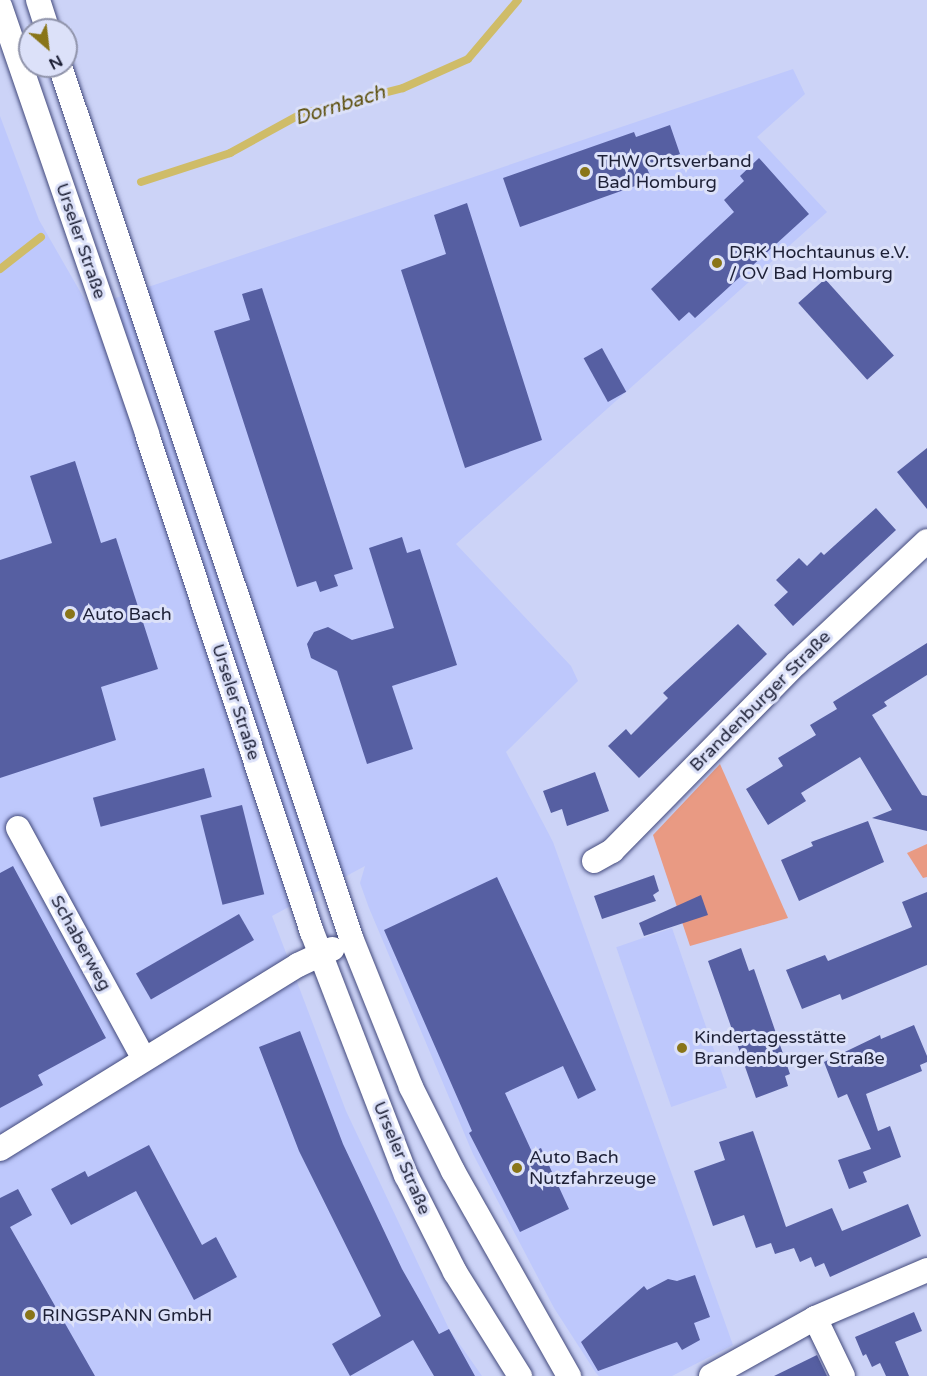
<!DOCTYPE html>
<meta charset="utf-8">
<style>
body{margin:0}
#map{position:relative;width:927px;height:1376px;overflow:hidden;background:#ccd3f7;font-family:"Varela Round",sans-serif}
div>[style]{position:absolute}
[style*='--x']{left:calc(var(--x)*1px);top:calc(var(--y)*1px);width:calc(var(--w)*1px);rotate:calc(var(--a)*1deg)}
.built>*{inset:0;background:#bec8fc;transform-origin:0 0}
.green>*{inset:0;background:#e99a83}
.stream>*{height:8px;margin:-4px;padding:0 4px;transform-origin:4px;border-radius:4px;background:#cfbc68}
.building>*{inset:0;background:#565fa2;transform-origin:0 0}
.roads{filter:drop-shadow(0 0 2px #434a7c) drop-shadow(0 0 2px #434a7c)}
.minor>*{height:24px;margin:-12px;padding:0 12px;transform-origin:12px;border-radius:12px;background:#fff}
.dots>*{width:16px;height:16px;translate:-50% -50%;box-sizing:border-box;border:3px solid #dce1f9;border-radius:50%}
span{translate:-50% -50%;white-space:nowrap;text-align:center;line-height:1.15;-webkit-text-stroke:6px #dce1f9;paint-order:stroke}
.poi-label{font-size:18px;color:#1d2036}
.left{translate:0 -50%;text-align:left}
.street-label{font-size:18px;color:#1d2036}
.water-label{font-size:20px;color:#5e5110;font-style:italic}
.north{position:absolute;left:18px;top:18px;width:60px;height:60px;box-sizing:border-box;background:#dce1f9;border:2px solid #9094ab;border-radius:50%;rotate:152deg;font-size:16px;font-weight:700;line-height:24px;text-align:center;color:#1d2036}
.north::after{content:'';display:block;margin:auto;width:21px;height:27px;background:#897519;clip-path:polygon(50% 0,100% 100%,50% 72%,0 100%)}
</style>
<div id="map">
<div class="built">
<div style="clip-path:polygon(793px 69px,805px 94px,757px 137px,827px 212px,456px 544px,571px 666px,578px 681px,506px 752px,553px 842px,733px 1345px,672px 1376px,599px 1376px,596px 1373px,554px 1308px,473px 1154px,369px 908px,360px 883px,365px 866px,272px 916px,346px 1111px,449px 1329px,482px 1376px,0 1376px,0 116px,39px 220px,89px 307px)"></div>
<div style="left:672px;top:928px;width:169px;height:59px;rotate:71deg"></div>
</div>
<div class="green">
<div style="clip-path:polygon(720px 764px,788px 918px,690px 946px,653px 835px)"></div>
<div style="clip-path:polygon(927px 844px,927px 877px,923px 878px,907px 853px)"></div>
</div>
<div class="stream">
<div style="--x:141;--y:182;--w:94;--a:-18"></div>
<div style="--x:230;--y:153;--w:81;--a:-28.8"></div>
<div style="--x:301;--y:114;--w:105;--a:-14.3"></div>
<div style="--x:403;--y:88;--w:71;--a:-24"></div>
<div style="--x:468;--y:59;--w:77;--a:-49.7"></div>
<div style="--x:0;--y:269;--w:52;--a:-38"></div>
</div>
<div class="building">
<div style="clip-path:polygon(670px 125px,680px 154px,646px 166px,652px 180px,520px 227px,503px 178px,634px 132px,636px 137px)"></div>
<div style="clip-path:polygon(759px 158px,809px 214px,695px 318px,689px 312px,679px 321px,651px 289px,734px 212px,724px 200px,744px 181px,740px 176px)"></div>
<div style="clip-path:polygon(467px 203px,542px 440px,465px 468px,401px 270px,446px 254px,434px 215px)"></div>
<div style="left:825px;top:279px;width:103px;height:36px;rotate:48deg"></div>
<div style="clip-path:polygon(262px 288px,353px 569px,334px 575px,338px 586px,320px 592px,316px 581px,297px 587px,214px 331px,250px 320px,242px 294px)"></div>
<div style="left:602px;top:348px;width:50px;height:21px;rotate:61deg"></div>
<div style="clip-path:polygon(927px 448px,927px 509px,897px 472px)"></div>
<div style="clip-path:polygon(75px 461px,101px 543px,116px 538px,158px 669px,101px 687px,116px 740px,0 778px,0 560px,52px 543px,30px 476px)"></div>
<div style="clip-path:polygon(876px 508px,896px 530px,793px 626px,774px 605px,788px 592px,776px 580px,799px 558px,807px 566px,821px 552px,824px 555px)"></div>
<div style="clip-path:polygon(402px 537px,407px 553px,420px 549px,457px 665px,392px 686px,413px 749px,367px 764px,337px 671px,311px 658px,307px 644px,314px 632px,328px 627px,352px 640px,394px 628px,369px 548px)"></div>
<div style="clip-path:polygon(738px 624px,767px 654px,639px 778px,608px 746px,626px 729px,631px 735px,668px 698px,663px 693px)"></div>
<div style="clip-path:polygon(927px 643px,927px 675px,884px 702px,887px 706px,872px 715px,922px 795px,927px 796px,927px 831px,872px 818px,892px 810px,860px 757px,801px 793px,806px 801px,768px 825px,746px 789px,783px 766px,778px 758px,816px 735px,810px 725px,837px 709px,833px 702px)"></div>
<div style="left:204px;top:768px;width:30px;height:115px;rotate:75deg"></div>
<div style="clip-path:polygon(595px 772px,609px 811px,567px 826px,562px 809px,551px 813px,543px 791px)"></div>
<div style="left:242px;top:805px;width:92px;height:43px;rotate:76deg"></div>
<div style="clip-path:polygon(868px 821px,884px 862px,799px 901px,781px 860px,813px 846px,811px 842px)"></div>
<div style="clip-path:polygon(13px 866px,106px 1038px,38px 1075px,43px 1085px,0 1108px,0 873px)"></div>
<div style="clip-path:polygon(654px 875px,659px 891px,653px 895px,656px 901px,602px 919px,594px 896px)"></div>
<div style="clip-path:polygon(497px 877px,596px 1090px,578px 1099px,563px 1066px,505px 1093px,532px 1152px,541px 1148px,569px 1209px,520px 1232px,469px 1133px,472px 1131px,384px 930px)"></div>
<div style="clip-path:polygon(927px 892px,927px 965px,842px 1000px,840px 994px,802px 1009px,786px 970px,825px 955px,828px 961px,912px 927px,902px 902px)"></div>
<div style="clip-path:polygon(701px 895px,708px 915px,644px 936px,639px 923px)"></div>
<div style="left:239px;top:914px;width:30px;height:119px;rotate:60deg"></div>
<div style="clip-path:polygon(741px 948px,749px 971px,754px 969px,790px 1074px,785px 1076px,788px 1086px,756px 1098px,708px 961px)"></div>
<div style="clip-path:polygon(914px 1025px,927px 1056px,927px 1062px,920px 1065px,922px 1071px,866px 1094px,878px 1131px,890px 1126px,901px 1157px,863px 1172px,867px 1182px,849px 1189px,838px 1160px,871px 1149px,847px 1094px,838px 1098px,824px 1062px,880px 1035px,881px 1039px)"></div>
<div style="clip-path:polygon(300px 1031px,343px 1144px,402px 1269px,439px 1334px,449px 1329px,475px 1376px,434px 1376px,413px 1340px,350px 1376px,332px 1344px,381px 1316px,299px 1151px,259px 1047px)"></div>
<div style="clip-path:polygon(753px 1131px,786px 1227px,832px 1208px,842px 1231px,908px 1204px,921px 1236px,830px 1277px,824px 1263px,815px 1267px,811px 1257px,800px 1262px,794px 1248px,775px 1254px,771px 1243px,756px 1248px,744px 1215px,713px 1226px,694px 1171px,725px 1160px,719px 1142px)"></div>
<div style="clip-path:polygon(149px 1145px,202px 1245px,216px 1237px,237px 1277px,194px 1300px,136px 1191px,71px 1225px,51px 1189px,85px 1171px,88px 1177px)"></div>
<div style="clip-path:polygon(18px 1189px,32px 1215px,10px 1227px,95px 1376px,0 1376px,0 1198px)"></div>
<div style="clip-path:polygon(695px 1275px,710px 1317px,694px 1323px,700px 1340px,682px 1350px,677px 1342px,598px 1371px,581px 1342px,644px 1286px,647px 1290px,668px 1279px,677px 1281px)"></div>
<div style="clip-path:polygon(914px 1312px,922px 1331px,895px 1342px,909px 1376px,886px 1376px,880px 1363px,872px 1367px,866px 1354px,863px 1356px,855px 1337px)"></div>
<div style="clip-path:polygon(817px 1355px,827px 1376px,774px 1376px)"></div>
</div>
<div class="roads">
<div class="minor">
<div style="--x:38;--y:0;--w:32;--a:72"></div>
<div style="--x:0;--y:6;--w:453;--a:71"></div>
<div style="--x:147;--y:434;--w:525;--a:71.67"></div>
<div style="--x:312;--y:932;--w:261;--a:68.9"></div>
<div style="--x:406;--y:1175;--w:109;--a:63.2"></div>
<div style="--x:455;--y:1272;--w:123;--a:58"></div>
<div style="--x:60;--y:66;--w:921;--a:71.53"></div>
<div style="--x:352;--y:940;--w:158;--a:68.1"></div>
<div style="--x:411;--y:1087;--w:94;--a:63.4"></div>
<div style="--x:453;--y:1171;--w:236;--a:60.5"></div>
<div style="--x:18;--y:828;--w:263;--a:61.4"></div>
<div style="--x:594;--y:861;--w:21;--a:-29"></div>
<div style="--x:612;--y:851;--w:264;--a:-45.5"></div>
<div style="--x:797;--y:663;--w:178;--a:-43.2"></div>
<div style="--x:0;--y:1149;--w:350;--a:-31.7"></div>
<div style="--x:298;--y:965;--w:38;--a:-25"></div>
<div style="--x:815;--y:1318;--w:64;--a:64.2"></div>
<div style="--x:711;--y:1376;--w:119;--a:-29.1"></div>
<div style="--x:815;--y:1318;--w:122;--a:-23.2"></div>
</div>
</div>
<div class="dots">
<div style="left:585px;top:172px;background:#897519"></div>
<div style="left:717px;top:263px;background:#897519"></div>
<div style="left:70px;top:614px;background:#897519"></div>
<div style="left:682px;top:1048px;background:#897519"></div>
<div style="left:517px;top:1168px;background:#897519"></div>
<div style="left:30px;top:1315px;background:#897519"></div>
</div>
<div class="poi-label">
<span class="left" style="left:597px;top:172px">THW Ortsverband<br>Bad Homburg</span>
<span class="left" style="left:729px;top:263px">DRK Hochtaunus e.V.<br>/ OV Bad Homburg</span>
<span class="left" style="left:82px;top:614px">Auto Bach</span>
<span class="left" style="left:694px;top:1048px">Kindertagesstätte<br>Brandenburger Straße</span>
<span class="left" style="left:529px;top:1168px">Auto Bach<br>Nutzfahrzeuge</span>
<span class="left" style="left:42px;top:1315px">RINGSPANN GmbH</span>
</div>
<div class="street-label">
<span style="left:81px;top:241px;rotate:71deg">Urseler Straße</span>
<span style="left:760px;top:701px;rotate:-45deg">Brandenburger Straße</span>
<span style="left:236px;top:702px;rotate:72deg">Urseler Straße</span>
<span style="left:81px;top:943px;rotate:61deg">Schaberweg</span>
<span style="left:402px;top:1158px;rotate:67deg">Urseler Straße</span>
</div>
<div class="water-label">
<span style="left:340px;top:106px;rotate:-17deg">Dornbach</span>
</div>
<div class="north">N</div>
</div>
